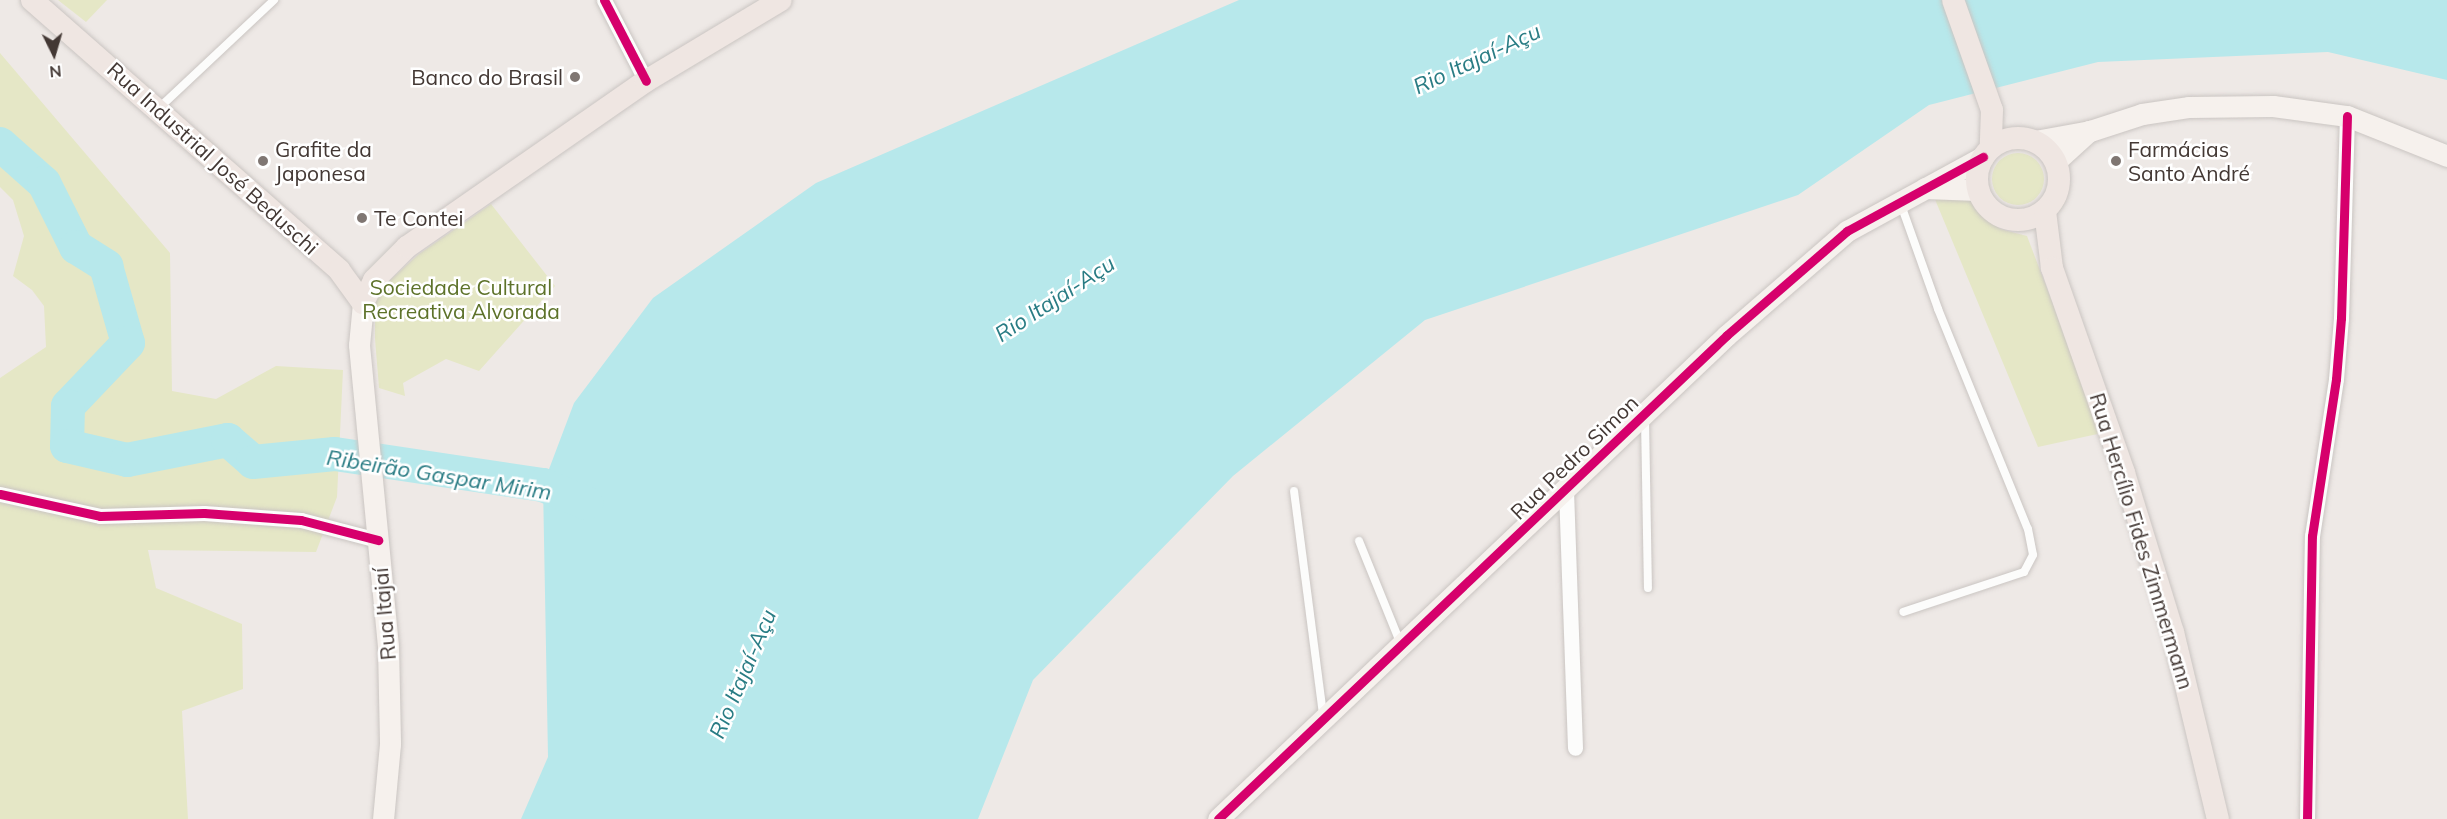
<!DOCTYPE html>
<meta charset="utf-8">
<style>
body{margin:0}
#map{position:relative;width:2447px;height:819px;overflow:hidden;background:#eee9e6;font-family:Mulish,sans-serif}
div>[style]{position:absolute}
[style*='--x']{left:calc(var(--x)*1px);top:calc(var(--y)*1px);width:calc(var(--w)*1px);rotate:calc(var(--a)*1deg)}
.green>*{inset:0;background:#e5e7c6}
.round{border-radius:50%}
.water>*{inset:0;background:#b7e8eb}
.river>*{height:34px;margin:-17px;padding:0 17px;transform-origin:17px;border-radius:17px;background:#b7e8eb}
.roads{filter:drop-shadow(0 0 2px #cac5c2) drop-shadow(0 0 2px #cac5c2)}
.lane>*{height:8px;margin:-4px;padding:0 4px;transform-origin:4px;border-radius:4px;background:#fcfcfb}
.street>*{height:15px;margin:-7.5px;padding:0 7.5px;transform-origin:7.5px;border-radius:7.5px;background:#fcfcfb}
.secondary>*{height:21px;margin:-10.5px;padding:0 10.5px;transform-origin:10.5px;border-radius:10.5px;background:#f6f1ed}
.primary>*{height:22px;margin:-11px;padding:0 11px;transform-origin:11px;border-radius:11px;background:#efe6e2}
.primary>.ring{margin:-11px;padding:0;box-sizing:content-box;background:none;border:22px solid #efe6e2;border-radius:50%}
.cycleway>*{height:9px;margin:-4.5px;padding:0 4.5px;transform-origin:4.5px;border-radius:4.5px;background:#d6006c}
.dots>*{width:16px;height:16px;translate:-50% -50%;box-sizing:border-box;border:3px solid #fff;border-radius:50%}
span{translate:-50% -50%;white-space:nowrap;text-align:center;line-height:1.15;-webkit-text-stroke:5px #fff;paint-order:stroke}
.poi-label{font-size:21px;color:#433834}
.right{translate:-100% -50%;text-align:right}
.left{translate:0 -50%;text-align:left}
.street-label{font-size:21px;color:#433834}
.park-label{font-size:21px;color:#5d7229}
.water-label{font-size:22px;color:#297c84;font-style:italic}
.north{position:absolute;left:24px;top:24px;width:60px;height:60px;-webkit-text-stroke:4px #fff;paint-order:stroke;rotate:175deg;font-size:16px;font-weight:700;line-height:24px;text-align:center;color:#433834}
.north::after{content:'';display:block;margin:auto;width:21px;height:27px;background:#433834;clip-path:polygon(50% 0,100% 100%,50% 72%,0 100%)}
</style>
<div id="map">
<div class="green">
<div style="clip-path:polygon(58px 0,107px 0,86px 22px)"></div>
<div style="clip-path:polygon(0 53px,170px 253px,172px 391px,216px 399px,276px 366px,343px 370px,337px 497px,316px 552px,148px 550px,156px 588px,242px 624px,243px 689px,182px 711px,188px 819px,0 819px,0 378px,46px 347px,44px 306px,32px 290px,13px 276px,24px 236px,13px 200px,0 187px)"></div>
<div class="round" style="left:1992px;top:153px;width:52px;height:52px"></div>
<div style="clip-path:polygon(1968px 189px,2000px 229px,2027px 236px,2102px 433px,2038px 447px,1934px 197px)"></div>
<div style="clip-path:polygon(491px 204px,555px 286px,479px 371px,446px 359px,403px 383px,405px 396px,379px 388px,375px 339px,375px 305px,379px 290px,419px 254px)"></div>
</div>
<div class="water">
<div style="clip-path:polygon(1239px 0,2447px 0,2447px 80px,2328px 52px,2098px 62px,1929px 105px,1798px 195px,1425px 320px,1233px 476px,1033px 680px,978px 819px,521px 819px,548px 757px,543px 485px,574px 403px,653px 298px,816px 183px)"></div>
</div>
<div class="river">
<div style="--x:0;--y:144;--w:59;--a:41.6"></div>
<div style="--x:44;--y:183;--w:72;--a:63.4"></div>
<div style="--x:76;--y:247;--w:36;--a:32"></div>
<div style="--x:106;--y:266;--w:80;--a:74.1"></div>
<div style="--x:128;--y:343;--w:87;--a:133.6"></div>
<div style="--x:68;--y:406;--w:40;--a:91.4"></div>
<div style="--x:67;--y:446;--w:62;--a:13.1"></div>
<div style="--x:127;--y:460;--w:103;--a:-11.2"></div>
<div style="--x:228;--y:440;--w:33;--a:41"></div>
<div style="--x:253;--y:462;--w:82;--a:-5.6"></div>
<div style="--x:335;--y:454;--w:210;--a:8.5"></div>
<div style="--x:543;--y:485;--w:47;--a:22.7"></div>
</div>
<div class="roads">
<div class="lane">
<div style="--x:159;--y:108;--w:158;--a:-43.2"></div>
<div style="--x:1900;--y:202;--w:114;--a:70.4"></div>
<div style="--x:1938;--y:309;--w:238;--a:67.8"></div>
<div style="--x:2028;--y:529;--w:26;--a:79"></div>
<div style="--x:2033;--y:555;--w:19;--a:118"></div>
<div style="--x:2024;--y:572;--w:127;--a:161.7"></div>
<div style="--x:1645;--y:419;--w:169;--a:89"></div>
<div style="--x:1294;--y:491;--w:225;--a:82.6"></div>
<div style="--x:1359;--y:541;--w:109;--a:67.9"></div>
</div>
<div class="street">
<div style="--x:604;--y:0;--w:91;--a:62.6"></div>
<div style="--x:1566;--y:490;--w:258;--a:88"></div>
<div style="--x:0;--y:494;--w:102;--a:12.4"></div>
<div style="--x:100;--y:516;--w:104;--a:-1.7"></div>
<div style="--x:204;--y:513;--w:97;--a:4.1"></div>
<div style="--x:301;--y:520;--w:80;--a:14.6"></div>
<div style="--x:2307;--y:819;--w:283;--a:-89"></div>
<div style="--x:2312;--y:536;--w:159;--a:-81.3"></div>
<div style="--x:2336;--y:379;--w:61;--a:-85.3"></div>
<div style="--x:2341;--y:318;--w:202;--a:-88.3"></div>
</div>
<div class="secondary">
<div style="--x:2035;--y:141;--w:56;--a:-10.3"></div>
<div style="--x:2090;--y:131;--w:55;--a:-18.1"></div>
<div style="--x:2142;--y:114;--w:48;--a:-8.5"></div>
<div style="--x:2189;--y:107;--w:84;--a:-0.7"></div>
<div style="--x:2273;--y:106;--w:75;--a:7.7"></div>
<div style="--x:2347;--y:116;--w:108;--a:21.8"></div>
<div style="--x:2056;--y:161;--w:45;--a:-42.3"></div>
<div style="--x:1925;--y:188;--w:53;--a:2.2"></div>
<div style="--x:363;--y:303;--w:42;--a:95.4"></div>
<div style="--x:359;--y:345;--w:302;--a:84.5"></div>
<div style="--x:388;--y:646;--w:98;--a:88.8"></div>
<div style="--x:390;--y:744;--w:75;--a:95.3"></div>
<div style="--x:1218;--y:819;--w:702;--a:-43.56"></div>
<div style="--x:1727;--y:335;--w:159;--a:-40.9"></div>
<div style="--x:1847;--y:231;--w:155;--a:-28.6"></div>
</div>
<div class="primary">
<div style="--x:32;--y:0;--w:409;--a:41.3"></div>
<div style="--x:339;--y:270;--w:41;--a:54"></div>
<div style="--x:1953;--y:0;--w:117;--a:70.5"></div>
<div style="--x:1992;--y:110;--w:38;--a:92"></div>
<div class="ring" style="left:1977px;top:138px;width:60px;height:60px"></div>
<div style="--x:2045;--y:211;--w:57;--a:83"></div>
<div style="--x:2052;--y:268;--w:217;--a:70.6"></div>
<div style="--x:2124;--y:473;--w:166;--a:72.9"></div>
<div style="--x:2173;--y:632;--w:192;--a:76.5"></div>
<div style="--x:363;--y:303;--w:25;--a:-64"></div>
<div style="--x:374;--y:280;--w:47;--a:-45"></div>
<div style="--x:407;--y:247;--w:291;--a:-34.8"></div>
<div style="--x:646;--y:81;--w:157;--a:-31"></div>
</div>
</div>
<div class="cycleway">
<div style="--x:604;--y:0;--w:91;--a:62.6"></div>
<div style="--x:0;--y:494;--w:102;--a:12.4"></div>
<div style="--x:100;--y:516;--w:104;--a:-1.7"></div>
<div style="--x:204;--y:513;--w:97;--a:4.1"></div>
<div style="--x:301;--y:520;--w:80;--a:14.6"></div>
<div style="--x:1218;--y:819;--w:702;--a:-43.56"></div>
<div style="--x:1727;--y:335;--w:159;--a:-40.9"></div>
<div style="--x:1847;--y:231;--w:155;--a:-28.6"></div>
<div style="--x:2307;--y:819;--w:283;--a:-89"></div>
<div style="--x:2312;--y:536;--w:159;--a:-81.3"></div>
<div style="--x:2336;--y:379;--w:61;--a:-85.3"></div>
<div style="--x:2341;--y:318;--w:202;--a:-88.3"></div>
</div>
<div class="dots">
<div style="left:575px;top:77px;background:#7f7672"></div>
<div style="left:263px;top:161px;background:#7f7672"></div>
<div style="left:2116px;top:161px;background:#7f7672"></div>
<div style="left:362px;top:218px;background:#7f7672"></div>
</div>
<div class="poi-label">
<span class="right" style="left:563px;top:77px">Banco do Brasil</span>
<span class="left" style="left:275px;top:161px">Grafite da<br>Japonesa</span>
<span class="left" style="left:2128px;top:161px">Farmácias<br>Santo André</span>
<span class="left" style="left:374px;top:218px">Te Contei</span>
</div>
<div class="street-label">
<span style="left:213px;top:158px;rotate:42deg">Rua Industrial José Beduschi</span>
<span style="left:1574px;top:457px;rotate:-44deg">Rua Pedro Simon</span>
<span style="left:2142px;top:541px;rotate:73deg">Rua Hercílio Fides Zimmermann</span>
<span style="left:384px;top:614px;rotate:-95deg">Rua Itajaí</span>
</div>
<div class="park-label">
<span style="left:461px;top:299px">Sociedade Cultural<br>Recreativa Alvorada</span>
</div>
<div class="water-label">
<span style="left:1477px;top:59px;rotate:-25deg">Rio Itajaí-Açu</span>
<span style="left:1055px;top:299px;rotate:-33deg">Rio Itajaí-Açu</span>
<span style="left:439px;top:475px;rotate:9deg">Ribeirão Gaspar Mirim</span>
<span style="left:743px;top:674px;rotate:-67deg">Rio Itajaí-Açu</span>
</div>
<div class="north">N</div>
</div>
